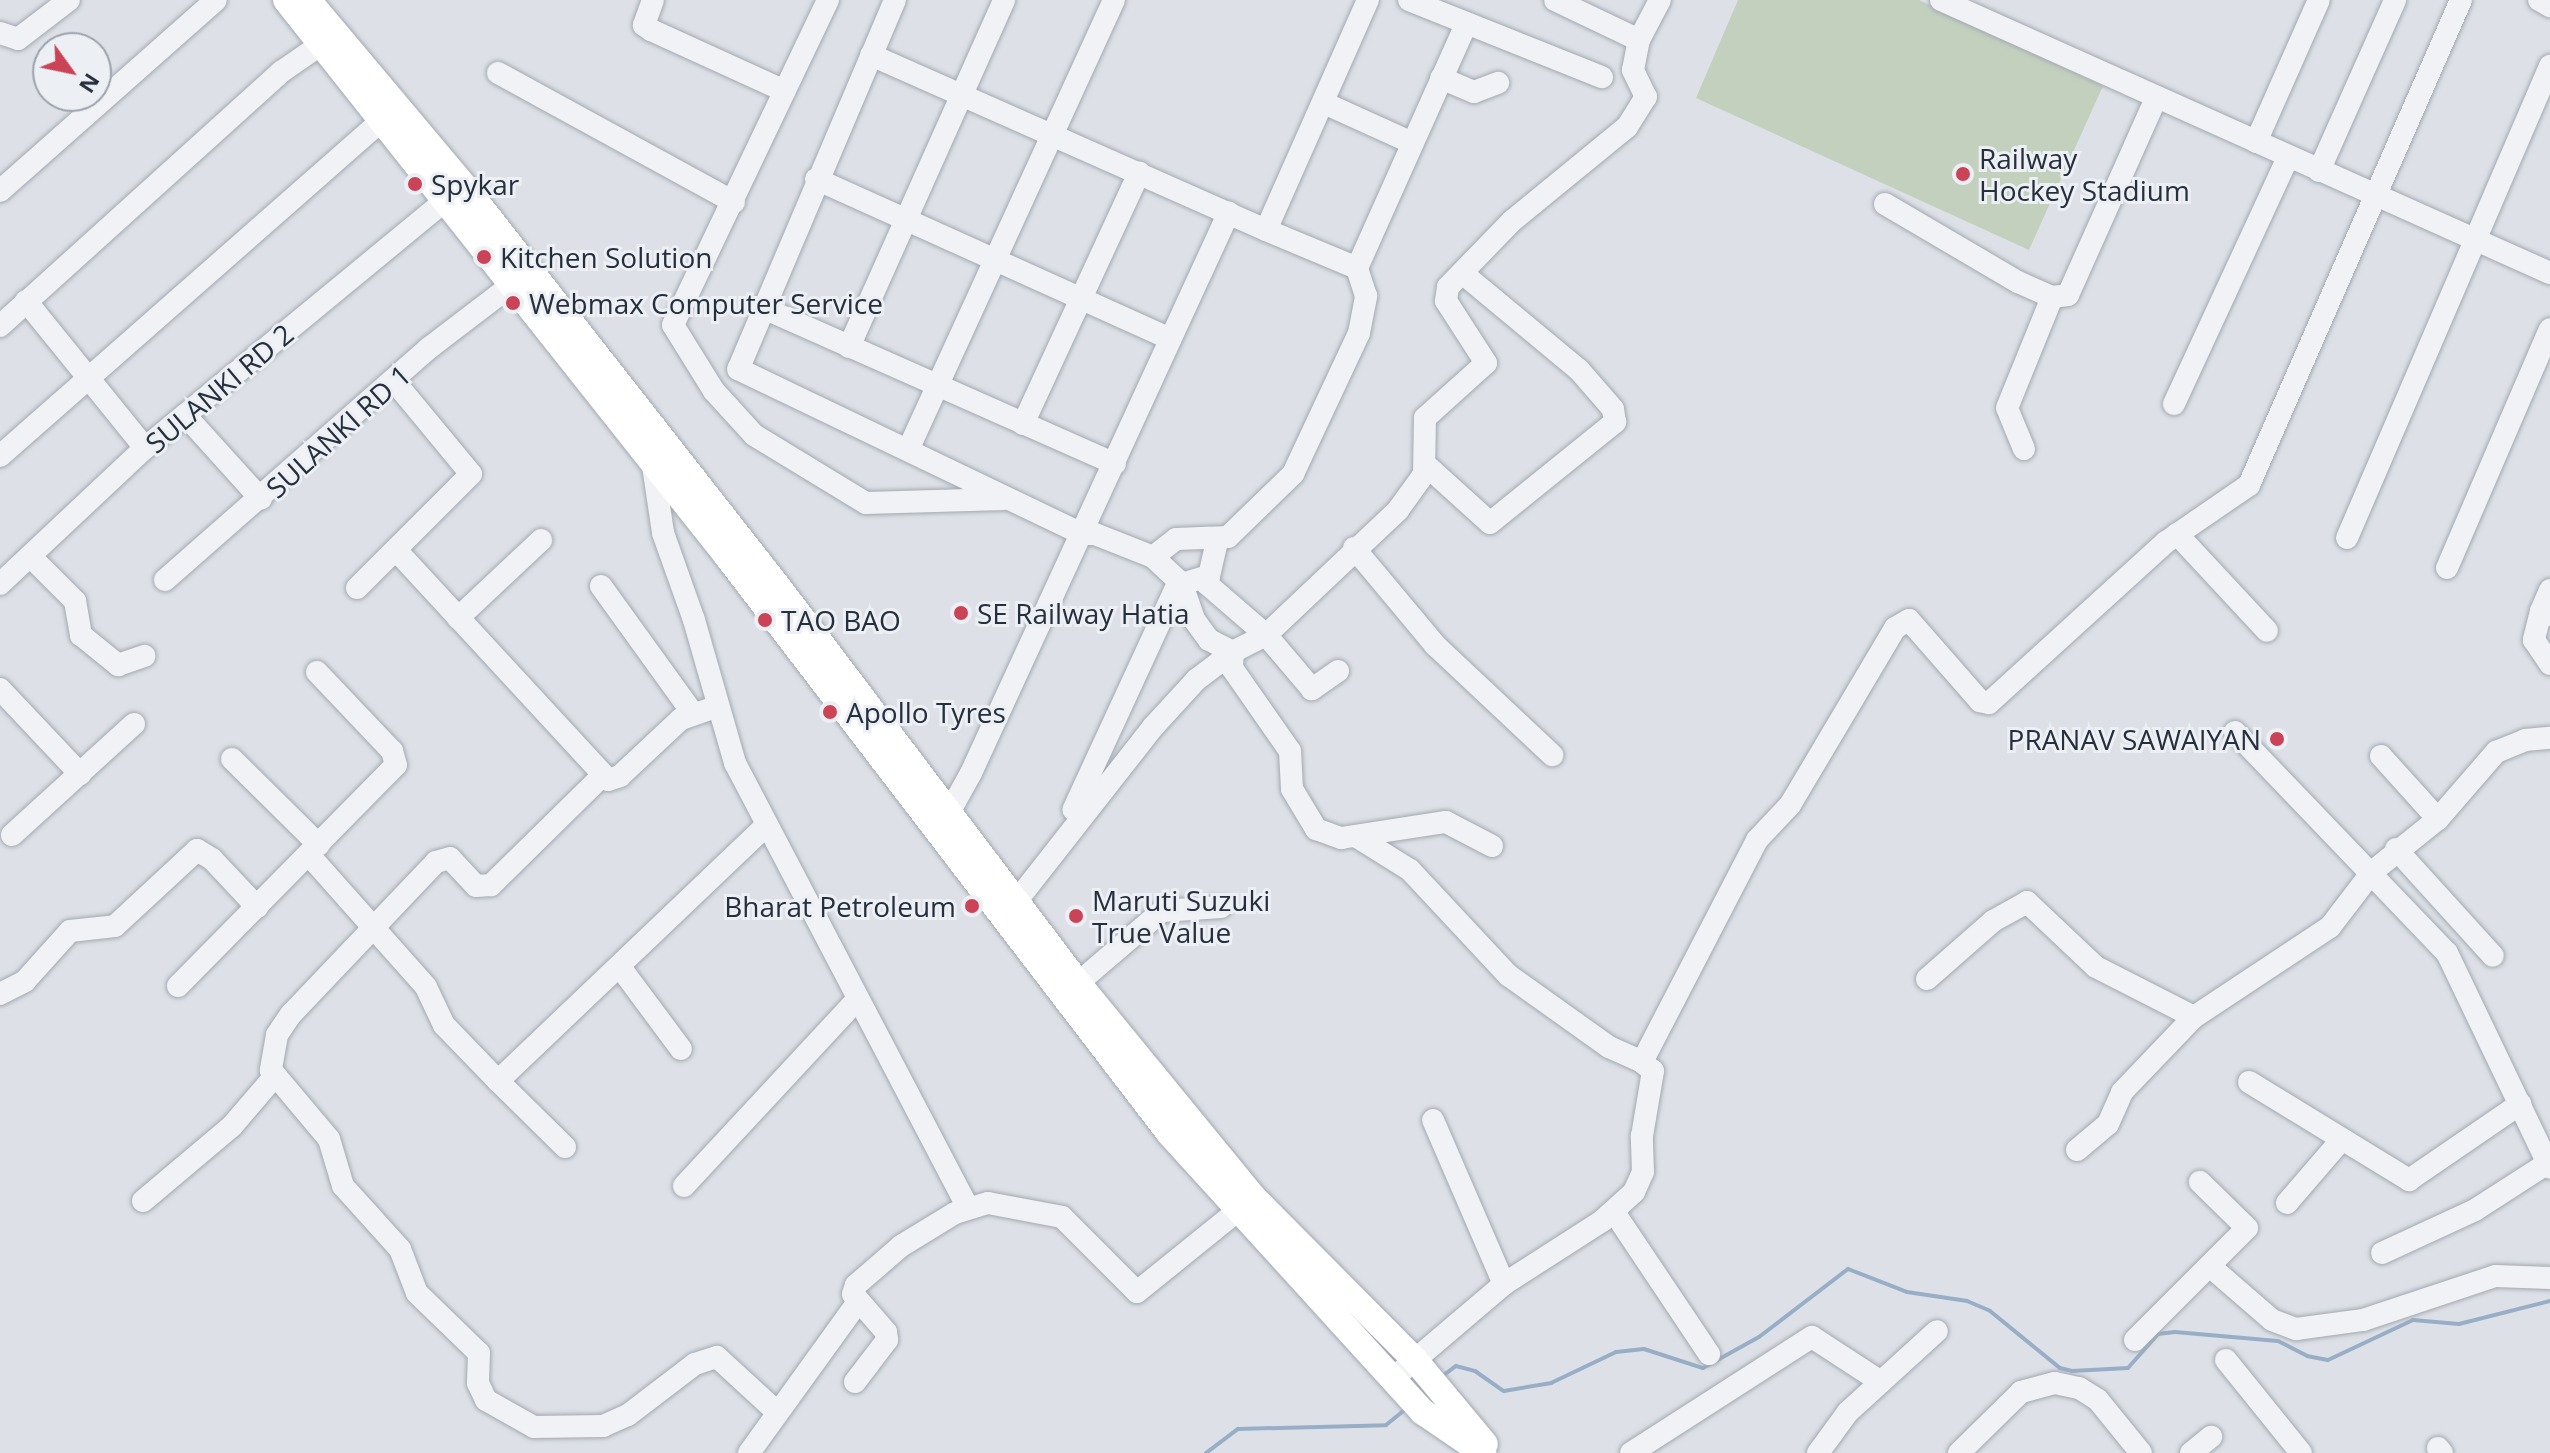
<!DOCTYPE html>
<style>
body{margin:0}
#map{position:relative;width:2550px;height:1453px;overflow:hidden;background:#dde1e7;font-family:"Open Sans",sans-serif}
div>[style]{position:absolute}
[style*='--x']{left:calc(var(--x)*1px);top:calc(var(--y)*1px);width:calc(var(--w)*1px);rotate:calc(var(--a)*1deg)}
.green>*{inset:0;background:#c3d0be}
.stream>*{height:4px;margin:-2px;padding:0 2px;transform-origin:2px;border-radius:2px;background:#98aec7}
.roads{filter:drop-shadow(0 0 2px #a3a8b1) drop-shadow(0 0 2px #a3a8b1)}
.minor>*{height:22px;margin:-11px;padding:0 11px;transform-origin:11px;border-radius:11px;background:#f0f2f5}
.major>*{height:26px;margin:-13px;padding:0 13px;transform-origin:13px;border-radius:13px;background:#fff}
.dots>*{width:22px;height:22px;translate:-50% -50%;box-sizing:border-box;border:4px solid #ecf0f5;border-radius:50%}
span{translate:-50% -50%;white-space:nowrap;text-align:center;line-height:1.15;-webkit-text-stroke:6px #ecf0f5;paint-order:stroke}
.poi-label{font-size:28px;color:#272f3d}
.left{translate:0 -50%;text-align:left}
.right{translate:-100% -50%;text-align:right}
.street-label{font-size:28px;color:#272f3d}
.north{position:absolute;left:32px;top:32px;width:80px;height:80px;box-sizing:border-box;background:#ecf0f5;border:2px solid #9da3ab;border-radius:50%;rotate:123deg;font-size:22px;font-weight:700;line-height:32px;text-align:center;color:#272f3d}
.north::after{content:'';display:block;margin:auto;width:28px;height:36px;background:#cb4356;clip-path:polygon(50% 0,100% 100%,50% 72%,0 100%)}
</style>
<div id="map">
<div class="green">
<div style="clip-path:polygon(1738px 0,1919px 0,2103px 86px,2029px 250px,1696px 98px)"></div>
</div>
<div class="stream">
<div style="--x:1440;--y:1378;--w:20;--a:-37"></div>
<div style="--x:1456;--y:1366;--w:20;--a:15"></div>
<div style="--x:1475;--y:1371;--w:35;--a:35"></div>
<div style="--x:1504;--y:1391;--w:48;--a:-9.7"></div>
<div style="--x:1551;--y:1383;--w:72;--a:-25.5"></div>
<div style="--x:1616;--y:1352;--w:28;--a:-6"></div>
<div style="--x:1644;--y:1349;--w:62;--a:17.9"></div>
<div style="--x:1703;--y:1368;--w:64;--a:-29"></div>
<div style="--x:1759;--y:1337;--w:112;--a:-37.4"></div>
<div style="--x:1848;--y:1269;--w:63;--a:21.3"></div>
<div style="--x:1907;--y:1292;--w:61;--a:8.5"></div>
<div style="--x:1967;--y:1301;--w:25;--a:23"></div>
<div style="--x:1990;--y:1311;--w:90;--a:39.2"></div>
<div style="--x:2060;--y:1368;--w:12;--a:14"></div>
<div style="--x:2072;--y:1371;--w:56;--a:-3.1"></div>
<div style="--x:2128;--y:1368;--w:45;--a:-48.6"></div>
<div style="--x:2158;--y:1334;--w:17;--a:-7"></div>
<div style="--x:2175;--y:1332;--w:103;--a:5"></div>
<div style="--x:2278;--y:1341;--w:33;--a:27"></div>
<div style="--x:2307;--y:1356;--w:21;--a:11"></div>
<div style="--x:2328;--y:1360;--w:94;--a:-25.2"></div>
<div style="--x:2413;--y:1320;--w:46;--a:5"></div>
<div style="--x:2459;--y:1324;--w:94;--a:-14.2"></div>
<div style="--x:1206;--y:1453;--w:40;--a:-37"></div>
<div style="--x:1238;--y:1429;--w:148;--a:-1.5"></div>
<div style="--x:1386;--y:1425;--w:27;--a:-39"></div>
</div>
<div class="roads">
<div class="minor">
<div style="--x:653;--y:0;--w:27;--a:110"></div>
<div style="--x:644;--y:25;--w:9;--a:36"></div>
<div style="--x:651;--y:30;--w:147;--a:24.5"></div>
<div style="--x:828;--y:0;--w:360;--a:115.5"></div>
<div style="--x:673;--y:325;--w:78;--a:58.2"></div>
<div style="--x:714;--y:391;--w:59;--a:47.7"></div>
<div style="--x:754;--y:435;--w:131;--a:31.3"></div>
<div style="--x:866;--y:503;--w:138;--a:-1.7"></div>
<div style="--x:895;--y:0;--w:401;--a:113"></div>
<div style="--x:738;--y:369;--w:382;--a:25.6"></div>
<div style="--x:1083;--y:534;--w:12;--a:0"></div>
<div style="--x:1095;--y:534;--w:62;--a:21.6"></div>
<div style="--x:1153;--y:557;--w:35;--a:43"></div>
<div style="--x:1179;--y:581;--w:252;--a:114.8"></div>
<div style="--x:1409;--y:0;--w:208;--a:21.8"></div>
<div style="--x:1555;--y:0;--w:93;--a:25.5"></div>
<div style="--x:1639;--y:40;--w:45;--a:-62.3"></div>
<div style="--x:1941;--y:0;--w:667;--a:24.15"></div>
<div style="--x:2539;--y:0;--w:13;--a:29"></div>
<div style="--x:0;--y:33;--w:19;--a:18"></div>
<div style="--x:18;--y:39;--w:64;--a:-37.4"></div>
<div style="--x:871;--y:55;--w:432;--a:23.9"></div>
<div style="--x:1266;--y:230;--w:252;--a:-66.1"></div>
<div style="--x:498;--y:73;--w:269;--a:28.7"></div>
<div style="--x:1441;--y:78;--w:36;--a:23"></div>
<div style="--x:1474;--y:92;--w:26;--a:-21"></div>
<div style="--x:1324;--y:103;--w:97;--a:24.4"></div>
<div style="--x:2256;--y:142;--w:155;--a:-66.1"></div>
<div style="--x:2319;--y:171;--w:187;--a:-66"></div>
<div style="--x:816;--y:179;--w:389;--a:24.3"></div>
<div style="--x:0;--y:191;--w:288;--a:-41.5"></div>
<div style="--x:1885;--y:204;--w:154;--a:30.4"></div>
<div style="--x:2018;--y:282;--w:37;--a:24"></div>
<div style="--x:2052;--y:297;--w:16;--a:-7"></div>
<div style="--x:2068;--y:295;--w:216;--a:-65.9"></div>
<div style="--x:1357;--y:268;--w:267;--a:-65.9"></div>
<div style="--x:26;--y:301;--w:189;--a:51"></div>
<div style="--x:761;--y:307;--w:387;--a:23.9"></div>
<div style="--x:0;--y:326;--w:379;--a:-42.1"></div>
<div style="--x:281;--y:72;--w:47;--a:-34.7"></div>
<div style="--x:849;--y:347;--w:380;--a:-65.9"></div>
<div style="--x:2174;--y:404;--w:272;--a:-65.2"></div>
<div style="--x:185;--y:415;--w:113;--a:47.9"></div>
<div style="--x:1023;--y:424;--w:277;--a:-65.2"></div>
<div style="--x:2024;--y:449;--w:44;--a:-112.5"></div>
<div style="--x:2007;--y:408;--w:120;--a:-67.9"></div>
<div style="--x:908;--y:450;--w:495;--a:-65.4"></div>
<div style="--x:0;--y:456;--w:507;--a:-41.32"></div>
<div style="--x:652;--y:459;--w:75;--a:81.5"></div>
<div style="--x:663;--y:533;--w:92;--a:70.4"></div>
<div style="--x:694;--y:620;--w:149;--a:74"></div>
<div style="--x:735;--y:763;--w:502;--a:62.36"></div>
<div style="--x:1427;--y:466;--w:85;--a:42.1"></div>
<div style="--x:1490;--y:523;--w:161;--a:-38.9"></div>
<div style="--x:1615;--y:422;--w:13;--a:-99"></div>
<div style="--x:1613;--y:409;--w:52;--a:-131.1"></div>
<div style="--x:1579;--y:370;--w:152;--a:-140.3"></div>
<div style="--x:2177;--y:534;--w:132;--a:47.1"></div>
<div style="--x:2347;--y:538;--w:514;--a:-66.73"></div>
<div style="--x:1354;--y:548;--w:126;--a:50.1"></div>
<div style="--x:1435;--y:645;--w:161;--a:43.2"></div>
<div style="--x:396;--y:550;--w:313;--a:47.3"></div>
<div style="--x:608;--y:780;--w:13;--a:-18"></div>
<div style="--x:620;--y:776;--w:83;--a:-43.1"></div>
<div style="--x:681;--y:719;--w:37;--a:-19"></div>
<div style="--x:30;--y:556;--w:64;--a:45"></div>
<div style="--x:75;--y:601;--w:35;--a:80"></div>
<div style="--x:81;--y:635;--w:48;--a:39"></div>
<div style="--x:118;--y:665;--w:28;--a:-19"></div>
<div style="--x:1153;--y:557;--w:29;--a:-38"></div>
<div style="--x:1176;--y:539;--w:52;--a:-2.2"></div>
<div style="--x:1228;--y:537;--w:91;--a:-44.1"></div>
<div style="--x:1293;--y:474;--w:156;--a:-64.9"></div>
<div style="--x:1359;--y:333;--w:38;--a:-79"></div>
<div style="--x:1366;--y:296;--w:29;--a:-108"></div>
<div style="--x:1357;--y:268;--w:99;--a:-157.3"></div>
<div style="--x:2447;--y:568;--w:260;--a:-66.7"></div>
<div style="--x:1209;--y:576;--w:8;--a:104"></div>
<div style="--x:1207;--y:584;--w:78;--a:40.8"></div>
<div style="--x:1266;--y:635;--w:37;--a:153"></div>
<div style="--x:1233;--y:652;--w:16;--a:94"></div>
<div style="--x:1232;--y:668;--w:101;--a:55.1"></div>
<div style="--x:1290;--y:751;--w:38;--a:87"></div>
<div style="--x:1292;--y:789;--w:47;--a:59"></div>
<div style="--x:1316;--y:829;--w:27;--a:20"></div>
<div style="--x:1341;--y:838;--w:106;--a:-8.7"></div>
<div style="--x:1446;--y:822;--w:52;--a:27.6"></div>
<div style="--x:165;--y:580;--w:351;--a:-41.3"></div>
<div style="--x:429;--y:348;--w:106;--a:-37.3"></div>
<div style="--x:0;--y:584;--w:199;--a:-43.2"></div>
<div style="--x:145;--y:448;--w:390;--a:-39.5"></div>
<div style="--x:601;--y:586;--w:155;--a:54.2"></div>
<div style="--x:357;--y:588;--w:161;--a:-45"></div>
<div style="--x:471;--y:474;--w:121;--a:-129.6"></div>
<div style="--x:2550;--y:590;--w:23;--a:113"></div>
<div style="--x:2541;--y:611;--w:10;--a:24"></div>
<div style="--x:2541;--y:611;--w:30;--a:104"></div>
<div style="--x:2534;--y:640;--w:29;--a:56"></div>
<div style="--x:458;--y:618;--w:114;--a:-43.2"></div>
<div style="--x:1338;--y:671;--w:32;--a:145"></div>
<div style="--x:1312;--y:689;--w:71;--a:-130.4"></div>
<div style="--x:1266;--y:635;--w:182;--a:-43.4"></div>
<div style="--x:1398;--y:510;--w:44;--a:-54.2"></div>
<div style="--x:1424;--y:474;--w:56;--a:-89"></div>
<div style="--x:1425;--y:418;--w:82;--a:-42"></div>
<div style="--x:1486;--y:363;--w:74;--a:-122.8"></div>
<div style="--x:1446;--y:301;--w:14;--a:-82"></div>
<div style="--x:1448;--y:287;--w:92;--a:-45.9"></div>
<div style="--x:1512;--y:221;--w:149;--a:-39.3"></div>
<div style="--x:1627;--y:127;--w:36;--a:-58"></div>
<div style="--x:1646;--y:97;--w:30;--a:-116"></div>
<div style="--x:1633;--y:70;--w:31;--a:-79"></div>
<div style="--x:0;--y:689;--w:117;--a:46.7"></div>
<div style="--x:2235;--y:732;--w:306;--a:46.2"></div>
<div style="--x:2447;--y:953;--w:238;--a:64.4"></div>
<div style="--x:2381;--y:756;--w:85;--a:47.9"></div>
<div style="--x:232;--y:759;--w:122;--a:44.7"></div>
<div style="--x:602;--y:776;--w:156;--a:135.5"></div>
<div style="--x:491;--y:885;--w:15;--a:176"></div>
<div style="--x:476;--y:886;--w:38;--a:-133"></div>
<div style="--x:450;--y:858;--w:15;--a:164"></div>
<div style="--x:436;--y:862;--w:210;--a:133.6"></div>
<div style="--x:291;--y:1014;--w:25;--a:124"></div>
<div style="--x:277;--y:1035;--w:36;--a:100"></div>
<div style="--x:271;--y:1070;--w:90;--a:50"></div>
<div style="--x:329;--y:1139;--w:49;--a:73.4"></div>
<div style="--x:343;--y:1186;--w:85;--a:47.9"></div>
<div style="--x:400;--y:1249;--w:47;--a:68.9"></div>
<div style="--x:417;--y:1293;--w:86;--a:44.1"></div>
<div style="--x:479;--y:1353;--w:30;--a:92"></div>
<div style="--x:478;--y:1383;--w:19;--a:65"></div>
<div style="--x:486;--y:1400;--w:55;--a:29.4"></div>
<div style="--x:534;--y:1427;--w:69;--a:-0.8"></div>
<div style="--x:603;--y:1426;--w:27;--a:-24"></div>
<div style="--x:628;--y:1415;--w:84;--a:-37.3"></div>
<div style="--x:695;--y:1364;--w:23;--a:-18"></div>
<div style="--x:717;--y:1357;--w:80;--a:42.5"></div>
<div style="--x:935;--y:822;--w:21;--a:-39"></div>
<div style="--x:951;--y:809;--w:41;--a:-60.9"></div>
<div style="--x:971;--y:773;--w:617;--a:-65.3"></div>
<div style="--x:12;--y:835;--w:165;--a:-42.3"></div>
<div style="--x:1357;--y:837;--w:62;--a:31.9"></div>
<div style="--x:1410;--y:870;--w:144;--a:47"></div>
<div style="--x:1508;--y:975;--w:124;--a:35.5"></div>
<div style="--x:1609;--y:1047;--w:36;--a:24"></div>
<div style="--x:2396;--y:849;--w:144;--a:47.8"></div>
<div style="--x:309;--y:855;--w:176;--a:48.4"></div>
<div style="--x:426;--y:987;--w:42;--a:64.7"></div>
<div style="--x:444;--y:1025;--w:78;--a:46"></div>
<div style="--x:1015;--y:903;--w:224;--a:-51.9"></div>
<div style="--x:1153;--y:727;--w:64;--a:-47.5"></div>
<div style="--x:1196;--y:680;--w:46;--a:-37.1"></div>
<div style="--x:1233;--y:652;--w:27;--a:-153"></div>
<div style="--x:1209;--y:640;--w:26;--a:-126"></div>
<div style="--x:1194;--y:619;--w:37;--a:-109"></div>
<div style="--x:1182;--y:584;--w:28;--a:-17"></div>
<div style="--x:1209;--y:576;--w:36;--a:-77"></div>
<div style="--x:620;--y:967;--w:102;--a:53.4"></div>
<div style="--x:1927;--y:979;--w:88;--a:-41.3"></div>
<div style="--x:1993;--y:921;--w:39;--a:-29"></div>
<div style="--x:2027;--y:902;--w:95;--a:43.3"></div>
<div style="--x:2096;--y:967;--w:110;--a:27"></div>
<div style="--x:2194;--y:1017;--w:163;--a:-33.5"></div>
<div style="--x:2330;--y:927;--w:69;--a:-52.6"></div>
<div style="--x:2372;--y:872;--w:85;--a:-38.8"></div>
<div style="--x:2438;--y:819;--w:89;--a:-49.1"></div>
<div style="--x:2496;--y:752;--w:31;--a:-22"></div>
<div style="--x:2525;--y:740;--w:25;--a:-5"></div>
<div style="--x:1078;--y:983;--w:111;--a:-40.6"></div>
<div style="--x:1162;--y:911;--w:59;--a:-3.9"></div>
<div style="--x:178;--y:986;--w:310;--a:-45.4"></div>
<div style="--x:396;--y:765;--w:15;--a:-106"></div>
<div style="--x:392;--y:751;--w:109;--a:-133.5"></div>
<div style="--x:0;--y:994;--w:28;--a:-27"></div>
<div style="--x:25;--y:981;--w:67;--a:-48"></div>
<div style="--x:70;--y:931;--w:45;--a:-6.3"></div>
<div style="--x:115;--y:926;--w:112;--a:-42.8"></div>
<div style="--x:197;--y:850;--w:17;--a:31"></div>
<div style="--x:212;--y:859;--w:66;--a:46.8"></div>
<div style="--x:2249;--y:1082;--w:188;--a:31.5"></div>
<div style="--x:2409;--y:1180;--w:135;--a:-34.4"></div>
<div style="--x:1433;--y:1120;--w:179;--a:66.6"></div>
<div style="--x:565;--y:1147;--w:94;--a:-135.4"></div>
<div style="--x:498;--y:1081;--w:370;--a:-43.6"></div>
<div style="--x:2077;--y:1150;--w:40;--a:-40"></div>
<div style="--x:2108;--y:1124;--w:35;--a:-66"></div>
<div style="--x:2122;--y:1092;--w:104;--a:-46.2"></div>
<div style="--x:684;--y:1186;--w:251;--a:-47.1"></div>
<div style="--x:143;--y:1201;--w:116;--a:-40.1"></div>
<div style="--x:232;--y:1126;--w:65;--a:-49.4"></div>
<div style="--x:2287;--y:1203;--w:84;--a:-49.3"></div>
<div style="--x:1614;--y:1212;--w:171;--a:56.2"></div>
<div style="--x:2382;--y:1253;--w:102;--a:-24.8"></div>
<div style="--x:2475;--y:1210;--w:87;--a:-32.8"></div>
<div style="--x:2212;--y:1268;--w:79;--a:40.9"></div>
<div style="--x:2272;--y:1320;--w:26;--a:21"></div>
<div style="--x:2296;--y:1329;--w:68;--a:-7.7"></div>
<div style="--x:2363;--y:1320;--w:139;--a:-18.4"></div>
<div style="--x:2495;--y:1276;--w:55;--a:2.1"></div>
<div style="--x:2135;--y:1340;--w:158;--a:-45"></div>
<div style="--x:2247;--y:1228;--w:66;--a:-135.6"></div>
<div style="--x:2226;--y:1360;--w:119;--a:51.1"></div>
<div style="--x:1403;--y:1370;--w:133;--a:-40.4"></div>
<div style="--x:1504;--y:1284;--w:117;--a:-32.7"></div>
<div style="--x:1602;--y:1221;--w:43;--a:-42.2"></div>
<div style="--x:1634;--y:1192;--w:22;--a:-66"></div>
<div style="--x:1643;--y:1172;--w:36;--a:-92"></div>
<div style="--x:1642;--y:1136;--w:66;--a:-80.4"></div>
<div style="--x:1653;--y:1071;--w:14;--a:-141"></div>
<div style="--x:1642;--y:1062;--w:250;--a:-62.6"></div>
<div style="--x:1757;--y:840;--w:48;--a:-46.7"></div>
<div style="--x:1790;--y:805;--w:206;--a:-59.3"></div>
<div style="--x:1895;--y:628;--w:16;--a:-30"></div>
<div style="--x:1909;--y:620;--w:108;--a:48.8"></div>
<div style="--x:1980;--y:701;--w:9;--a:13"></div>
<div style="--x:1989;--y:703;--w:239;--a:-42.3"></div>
<div style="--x:2166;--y:542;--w:101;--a:-34.5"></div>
<div style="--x:2249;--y:485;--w:529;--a:-66.39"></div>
<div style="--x:855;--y:1382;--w:53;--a:-52.7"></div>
<div style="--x:887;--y:1340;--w:8;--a:-97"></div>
<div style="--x:886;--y:1332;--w:50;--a:-131"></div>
<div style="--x:853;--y:1294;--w:9;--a:-72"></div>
<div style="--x:856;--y:1285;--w:60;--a:-40.9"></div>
<div style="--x:901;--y:1246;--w:63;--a:-31.4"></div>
<div style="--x:955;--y:1213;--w:34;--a:-17"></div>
<div style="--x:988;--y:1203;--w:75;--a:10.7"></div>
<div style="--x:1062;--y:1217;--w:106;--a:45"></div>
<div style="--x:1137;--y:1292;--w:127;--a:-38.9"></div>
<div style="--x:2438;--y:1448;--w:6;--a:51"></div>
<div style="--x:749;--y:1453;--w:186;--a:-54.2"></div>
<div style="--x:1631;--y:1453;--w:215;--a:-32.7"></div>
<div style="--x:1812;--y:1337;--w:82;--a:33.1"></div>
<div style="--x:1818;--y:1453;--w:51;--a:-53.8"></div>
<div style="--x:1848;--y:1412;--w:120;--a:-42.3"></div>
<div style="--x:1959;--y:1453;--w:87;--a:-44.5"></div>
<div style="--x:2021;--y:1392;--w:35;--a:-15"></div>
<div style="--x:2055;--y:1383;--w:25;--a:12"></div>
<div style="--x:2079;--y:1388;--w:22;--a:32"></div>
<div style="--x:2098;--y:1400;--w:68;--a:50.9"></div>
<div style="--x:2191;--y:1453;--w:26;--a:-39"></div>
</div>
<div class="major">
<div style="--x:286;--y:0;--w:708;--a:51.59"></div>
<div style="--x:726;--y:555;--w:728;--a:52.53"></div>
<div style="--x:1169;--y:1133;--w:377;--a:47.7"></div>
<div style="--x:1423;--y:1412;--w:73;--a:34.3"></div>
<div style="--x:308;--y:0;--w:243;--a:50"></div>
<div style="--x:464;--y:186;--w:506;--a:51.91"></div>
<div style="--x:776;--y:584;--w:500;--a:52.88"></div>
<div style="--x:1078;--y:983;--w:276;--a:50.7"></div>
<div style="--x:1253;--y:1197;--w:230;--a:45.2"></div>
<div style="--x:1415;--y:1360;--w:109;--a:50.2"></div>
</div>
</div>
<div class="dots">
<div style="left:1963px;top:174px;background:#cb4356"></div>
<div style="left:415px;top:184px;background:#cb4356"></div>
<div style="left:484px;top:257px;background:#cb4356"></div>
<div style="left:513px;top:303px;background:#cb4356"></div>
<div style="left:961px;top:613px;background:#cb4356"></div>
<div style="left:765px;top:620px;background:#cb4356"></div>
<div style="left:830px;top:712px;background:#cb4356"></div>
<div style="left:2277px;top:739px;background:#cb4356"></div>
<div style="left:972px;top:906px;background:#cb4356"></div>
<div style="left:1076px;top:916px;background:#cb4356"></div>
</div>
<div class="poi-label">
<span class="left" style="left:1979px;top:174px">Railway<br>Hockey Stadium</span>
<span class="left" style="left:431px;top:184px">Spykar</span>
<span class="left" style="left:500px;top:257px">Kitchen Solution</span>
<span class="left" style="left:529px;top:303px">Webmax Computer Service</span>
<span class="left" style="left:977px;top:613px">SE Railway Hatia</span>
<span class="left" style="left:781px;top:620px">TAO BAO</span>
<span class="left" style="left:846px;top:712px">Apollo Tyres</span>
<span class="right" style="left:2261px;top:739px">PRANAV SAWAIYAN</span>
<span class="left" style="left:1092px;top:916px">Maruti Suzuki<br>True Value</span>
<span class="right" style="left:956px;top:906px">Bharat Petroleum</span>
</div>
<div class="street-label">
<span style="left:219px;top:388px;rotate:-40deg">SULANKI RD 2</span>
<span style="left:338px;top:431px;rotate:-42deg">SULANKI RD 1</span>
</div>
<div class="north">N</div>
</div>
